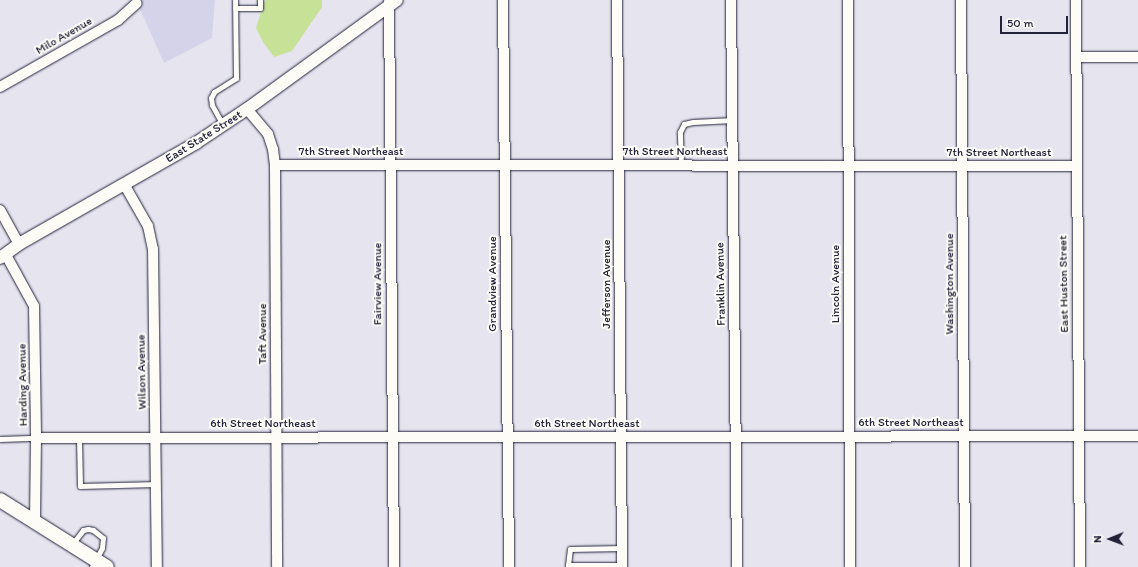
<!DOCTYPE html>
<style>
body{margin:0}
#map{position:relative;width:1138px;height:567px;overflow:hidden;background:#e5e4ef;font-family:Itim,sans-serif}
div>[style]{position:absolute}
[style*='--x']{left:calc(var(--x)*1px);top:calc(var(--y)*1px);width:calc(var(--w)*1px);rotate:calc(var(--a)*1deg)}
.built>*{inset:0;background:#d4d3e9}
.green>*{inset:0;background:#c7e197}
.roads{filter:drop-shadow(0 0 1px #22223b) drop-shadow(0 0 1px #22223b)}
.service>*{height:5px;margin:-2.5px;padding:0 2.5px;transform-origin:2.5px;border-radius:2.5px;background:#fdfcf7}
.minor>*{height:10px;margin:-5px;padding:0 5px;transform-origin:5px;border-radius:5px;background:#fdfcf7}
.tertiary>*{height:12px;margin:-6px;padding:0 6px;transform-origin:6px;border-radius:6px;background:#fdfcf7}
.secondary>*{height:14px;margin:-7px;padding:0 7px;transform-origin:7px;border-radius:7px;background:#fdfcf7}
span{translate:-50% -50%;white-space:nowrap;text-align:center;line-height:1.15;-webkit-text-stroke:4px #fdfcf7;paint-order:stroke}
.street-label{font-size:12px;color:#22223b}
.north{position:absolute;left:1090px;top:519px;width:40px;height:40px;-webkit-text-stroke:3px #fdfcf7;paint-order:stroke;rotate:269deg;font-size:11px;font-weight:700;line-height:16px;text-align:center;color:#22223b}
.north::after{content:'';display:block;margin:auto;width:14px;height:18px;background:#22223b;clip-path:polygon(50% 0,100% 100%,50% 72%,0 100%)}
.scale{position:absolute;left:1000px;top:16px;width:68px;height:18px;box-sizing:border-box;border:2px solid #22223b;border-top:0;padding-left:5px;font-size:12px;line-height:14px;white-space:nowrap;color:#22223b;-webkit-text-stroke:3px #fdfcf7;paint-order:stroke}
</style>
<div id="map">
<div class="built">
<div style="clip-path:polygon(136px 0,215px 0,212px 38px,164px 63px)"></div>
</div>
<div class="green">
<div style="clip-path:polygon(265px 0,322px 0,322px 7px,292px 51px,274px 57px,263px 42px,256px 28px)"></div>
</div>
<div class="roads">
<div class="service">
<div style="--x:235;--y:8;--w:25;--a:0"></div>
<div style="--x:260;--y:8;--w:8;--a:-90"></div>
<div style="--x:223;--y:125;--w:23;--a:-119"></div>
<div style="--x:212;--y:105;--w:7;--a:-98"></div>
<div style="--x:211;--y:98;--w:7;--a:-63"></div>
<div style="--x:214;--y:92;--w:26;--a:-32"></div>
<div style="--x:236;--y:78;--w:78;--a:-90.7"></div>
<div style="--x:681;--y:165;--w:33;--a:-92"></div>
<div style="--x:680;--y:132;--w:9;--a:-63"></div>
<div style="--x:684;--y:124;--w:9;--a:-13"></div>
<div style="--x:693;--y:122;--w:40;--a:-2.9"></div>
<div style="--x:79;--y:438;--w:48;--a:88.8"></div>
<div style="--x:80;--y:486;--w:77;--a:-1.5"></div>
<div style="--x:0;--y:439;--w:36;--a:-2"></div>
<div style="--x:73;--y:543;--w:16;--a:-52"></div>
<div style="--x:83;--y:530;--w:5;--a:-11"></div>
<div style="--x:88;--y:529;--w:5;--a:11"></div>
<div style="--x:93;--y:530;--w:13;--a:39"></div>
<div style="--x:103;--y:538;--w:10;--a:96"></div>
<div style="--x:102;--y:548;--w:21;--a:118"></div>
<div style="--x:568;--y:565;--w:16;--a:-83"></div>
<div style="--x:570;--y:549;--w:52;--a:-1.1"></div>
<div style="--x:568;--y:567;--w:2;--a:-90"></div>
<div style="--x:568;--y:565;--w:54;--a:0"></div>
</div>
<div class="minor">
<div style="--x:503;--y:0;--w:567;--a:89.39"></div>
<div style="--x:617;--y:0;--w:567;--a:89.49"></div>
<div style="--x:731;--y:0;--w:567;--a:89.39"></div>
<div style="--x:848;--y:0;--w:567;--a:89.8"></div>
<div style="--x:961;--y:0;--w:567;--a:89.6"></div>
<div style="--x:1076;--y:0;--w:567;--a:89.6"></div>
<div style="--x:389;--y:1;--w:566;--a:89.49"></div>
<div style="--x:1076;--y:57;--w:62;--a:0"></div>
<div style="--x:0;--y:87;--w:136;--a:-29.6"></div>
<div style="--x:118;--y:20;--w:25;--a:-42"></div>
<div style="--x:247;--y:109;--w:33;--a:50"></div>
<div style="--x:268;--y:134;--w:16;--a:72"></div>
<div style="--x:273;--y:149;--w:16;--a:83"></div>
<div style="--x:275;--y:165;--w:402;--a:89.7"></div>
<div style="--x:275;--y:165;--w:801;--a:0.07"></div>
<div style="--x:124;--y:184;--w:48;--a:60.3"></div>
<div style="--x:148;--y:226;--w:24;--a:78"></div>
<div style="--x:153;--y:249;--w:318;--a:89.3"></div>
<div style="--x:0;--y:210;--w:39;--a:61"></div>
<div style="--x:6;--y:255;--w:58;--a:61.2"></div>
<div style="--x:34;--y:306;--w:132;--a:89.1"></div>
<div style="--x:36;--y:438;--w:84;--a:90.7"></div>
<div style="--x:36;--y:438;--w:1102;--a:-0.1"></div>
</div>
<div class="tertiary">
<div style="--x:0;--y:258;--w:24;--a:-36"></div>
<div style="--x:19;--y:244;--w:204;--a:-29.7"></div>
<div style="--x:196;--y:143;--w:61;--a:-33.7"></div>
<div style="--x:247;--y:109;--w:185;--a:-36"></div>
</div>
<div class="secondary">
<div style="--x:0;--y:500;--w:126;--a:32.1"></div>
</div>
</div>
<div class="street-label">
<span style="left:64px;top:36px;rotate:-30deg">Milo Avenue</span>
<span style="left:204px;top:137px;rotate:-32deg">East State Street</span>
<span style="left:351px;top:152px">7th Street Northeast</span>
<span style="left:675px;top:152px">7th Street Northeast</span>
<span style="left:999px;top:153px">7th Street Northeast</span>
<span style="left:378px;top:284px;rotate:-90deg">Fairview Avenue</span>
<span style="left:493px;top:284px;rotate:-90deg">Grandview Avenue</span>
<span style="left:607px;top:284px;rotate:-90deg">Jefferson Avenue</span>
<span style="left:721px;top:284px;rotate:-91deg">Franklin Avenue</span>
<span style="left:836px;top:284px;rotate:-90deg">Lincoln Avenue</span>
<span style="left:950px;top:284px;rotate:-90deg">Washington Avenue</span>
<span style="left:1064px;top:284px;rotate:-91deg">East Huston Street</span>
<span style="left:263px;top:334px;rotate:-90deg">Taft Avenue</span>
<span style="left:142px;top:372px;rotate:-91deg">Wilson Avenue</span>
<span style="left:23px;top:385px;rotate:-91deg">Harding Avenue</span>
<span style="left:911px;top:423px">6th Street Northeast</span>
<span style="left:263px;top:424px">6th Street Northeast</span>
<span style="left:587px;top:424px">6th Street Northeast</span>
</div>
<div class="north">N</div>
<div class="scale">50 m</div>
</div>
